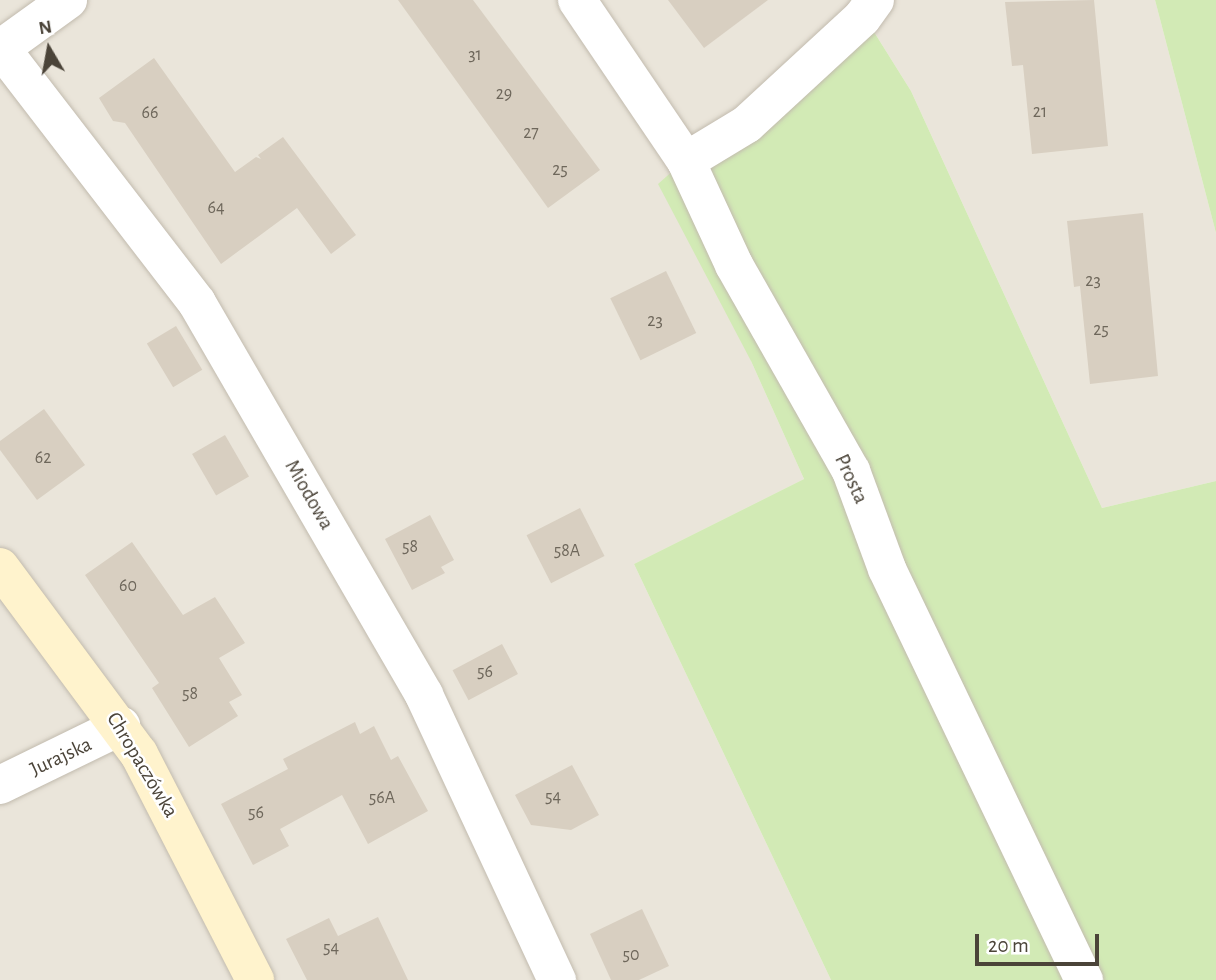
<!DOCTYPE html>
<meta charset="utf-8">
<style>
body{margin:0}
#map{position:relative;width:1216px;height:980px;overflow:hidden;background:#f6f3ec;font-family:"Alegreya Sans",sans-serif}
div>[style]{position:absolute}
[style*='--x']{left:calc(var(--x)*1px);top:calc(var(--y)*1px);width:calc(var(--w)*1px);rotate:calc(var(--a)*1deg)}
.residential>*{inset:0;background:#eae5da}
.green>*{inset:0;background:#d2eab5}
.building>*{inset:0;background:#d8cfc1;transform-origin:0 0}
.roads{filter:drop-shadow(0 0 2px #c2bbae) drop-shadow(0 0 2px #c2bbae)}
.street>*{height:38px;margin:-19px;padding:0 19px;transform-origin:19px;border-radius:19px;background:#fff}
.secondary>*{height:38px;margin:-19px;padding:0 19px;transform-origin:19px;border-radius:19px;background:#fff3cd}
span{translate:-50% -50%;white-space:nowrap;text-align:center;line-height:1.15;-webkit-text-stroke:5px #fff;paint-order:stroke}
.number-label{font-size:18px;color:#6e675b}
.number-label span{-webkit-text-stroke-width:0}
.street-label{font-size:21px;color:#4b4439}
.north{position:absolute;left:14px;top:14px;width:70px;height:70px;-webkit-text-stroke:5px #fff;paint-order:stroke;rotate:350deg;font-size:19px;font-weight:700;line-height:28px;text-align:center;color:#4b4439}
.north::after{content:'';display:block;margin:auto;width:24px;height:32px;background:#4b4439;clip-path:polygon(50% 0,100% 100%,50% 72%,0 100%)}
.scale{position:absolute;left:975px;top:934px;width:124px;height:32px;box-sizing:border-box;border:4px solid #4b4439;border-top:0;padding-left:9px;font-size:21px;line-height:24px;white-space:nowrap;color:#4b4439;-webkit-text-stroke:5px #fff;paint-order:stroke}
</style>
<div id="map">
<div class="residential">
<div style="clip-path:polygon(0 0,853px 0,751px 361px,804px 479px,634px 564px,831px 980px,0 980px)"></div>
<div style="clip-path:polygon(854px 0,1155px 0,1216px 233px,1216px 481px,1102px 508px,911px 91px)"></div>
</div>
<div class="green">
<div style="clip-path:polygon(854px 0,911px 91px,1102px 508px,1216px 481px,1216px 980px,831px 980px,634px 564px,804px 479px,751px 361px,658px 184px,765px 89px)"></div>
<div style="clip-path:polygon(1155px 0,1216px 0,1216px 233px)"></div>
</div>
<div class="building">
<div style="clip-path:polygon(398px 0,473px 0,600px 170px,548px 208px)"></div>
<div style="clip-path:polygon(668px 0,768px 0,704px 48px)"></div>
<div style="clip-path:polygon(1094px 0,1108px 146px,1032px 154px,1023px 65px,1012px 66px,1005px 2px)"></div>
<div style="clip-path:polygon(154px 58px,235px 172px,256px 157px,261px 159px,258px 155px,283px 137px,356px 235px,331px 254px,297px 208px,221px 264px,125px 123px,113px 121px,99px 98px)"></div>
<div style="clip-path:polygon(1143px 213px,1158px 376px,1090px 384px,1080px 286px,1074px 287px,1067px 221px)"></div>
<div style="left:666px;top:271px;width:69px;height:62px;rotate:64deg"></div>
<div style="left:176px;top:326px;width:51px;height:34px;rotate:59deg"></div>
<div style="clip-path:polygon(44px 409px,85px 465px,37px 500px,0 450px,0 441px)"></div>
<div style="left:225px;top:435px;width:48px;height:38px;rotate:60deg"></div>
<div style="left:580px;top:508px;width:54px;height:60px;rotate:63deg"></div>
<div style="clip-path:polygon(430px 515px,454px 560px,441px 567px,445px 573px,412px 590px,385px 539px)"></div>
<div style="clip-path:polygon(132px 542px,183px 615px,215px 597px,245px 643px,219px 658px,242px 695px,229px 702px,238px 716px,189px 747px,152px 688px,159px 683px,85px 575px)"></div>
<div style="left:502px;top:644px;width:34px;height:56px;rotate:62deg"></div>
<div style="clip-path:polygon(355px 722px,360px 734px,374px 726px,391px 760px,398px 756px,428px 811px,368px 844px,342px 795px,280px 829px,289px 846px,253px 865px,221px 804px,288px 769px,283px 759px)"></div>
<div style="clip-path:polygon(572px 765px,599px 815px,571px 830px,531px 825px,515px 795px)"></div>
<div style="clip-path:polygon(642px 909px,669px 966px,639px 980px,611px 980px,590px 934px)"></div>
<div style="clip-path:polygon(378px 917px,408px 980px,307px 980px,286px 939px,329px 918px,338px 936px)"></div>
</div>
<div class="roads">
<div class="street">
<div style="--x:577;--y:0;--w:194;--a:55.9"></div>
<div style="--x:686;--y:161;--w:115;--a:65.2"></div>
<div style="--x:734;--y:265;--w:237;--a:60.4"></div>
<div style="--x:851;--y:471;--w:104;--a:69.8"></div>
<div style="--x:887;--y:569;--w:456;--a:64.4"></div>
<div style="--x:0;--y:47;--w:323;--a:52.4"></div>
<div style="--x:197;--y:303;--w:453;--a:59.9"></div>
<div style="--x:424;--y:695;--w:315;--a:65"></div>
<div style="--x:0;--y:49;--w:84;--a:-35.8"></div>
<div style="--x:686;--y:161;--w:71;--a:-31.2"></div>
<div style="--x:747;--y:124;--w:156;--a:-42.7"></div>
<div style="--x:862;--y:18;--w:22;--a:-54"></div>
<div style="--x:0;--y:785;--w:135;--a:-26"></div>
</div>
<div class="secondary">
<div style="--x:0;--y:567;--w:233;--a:53.4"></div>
<div style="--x:139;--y:754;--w:254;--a:62.8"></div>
</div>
</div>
<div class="number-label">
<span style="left:475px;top:55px">31</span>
<span style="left:504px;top:94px">29</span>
<span style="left:1040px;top:112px">21</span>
<span style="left:150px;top:113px">66</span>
<span style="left:531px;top:133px">27</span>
<span style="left:560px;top:170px">25</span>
<span style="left:216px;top:208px">64</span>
<span style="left:1093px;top:281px">23</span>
<span style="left:655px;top:321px">23</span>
<span style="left:1101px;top:330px">25</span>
<span style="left:43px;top:458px">62</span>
<span style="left:410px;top:547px">58</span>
<span style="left:567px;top:551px">58A</span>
<span style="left:128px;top:586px">60</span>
<span style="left:485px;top:672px">56</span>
<span style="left:190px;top:694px">58</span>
<span style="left:553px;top:797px">54</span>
<span style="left:382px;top:798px">56A</span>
<span style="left:256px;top:813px">56</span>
<span style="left:331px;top:948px">54</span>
<span style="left:631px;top:955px">50</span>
</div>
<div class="street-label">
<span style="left:851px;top:479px;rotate:65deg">Prosta</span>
<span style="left:309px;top:495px;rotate:60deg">Miodowa</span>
<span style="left:61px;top:757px;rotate:-25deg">Jurajska</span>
<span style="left:142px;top:765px;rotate:59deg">Chropaczówka</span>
</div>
<div class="north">N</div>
<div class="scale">20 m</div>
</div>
